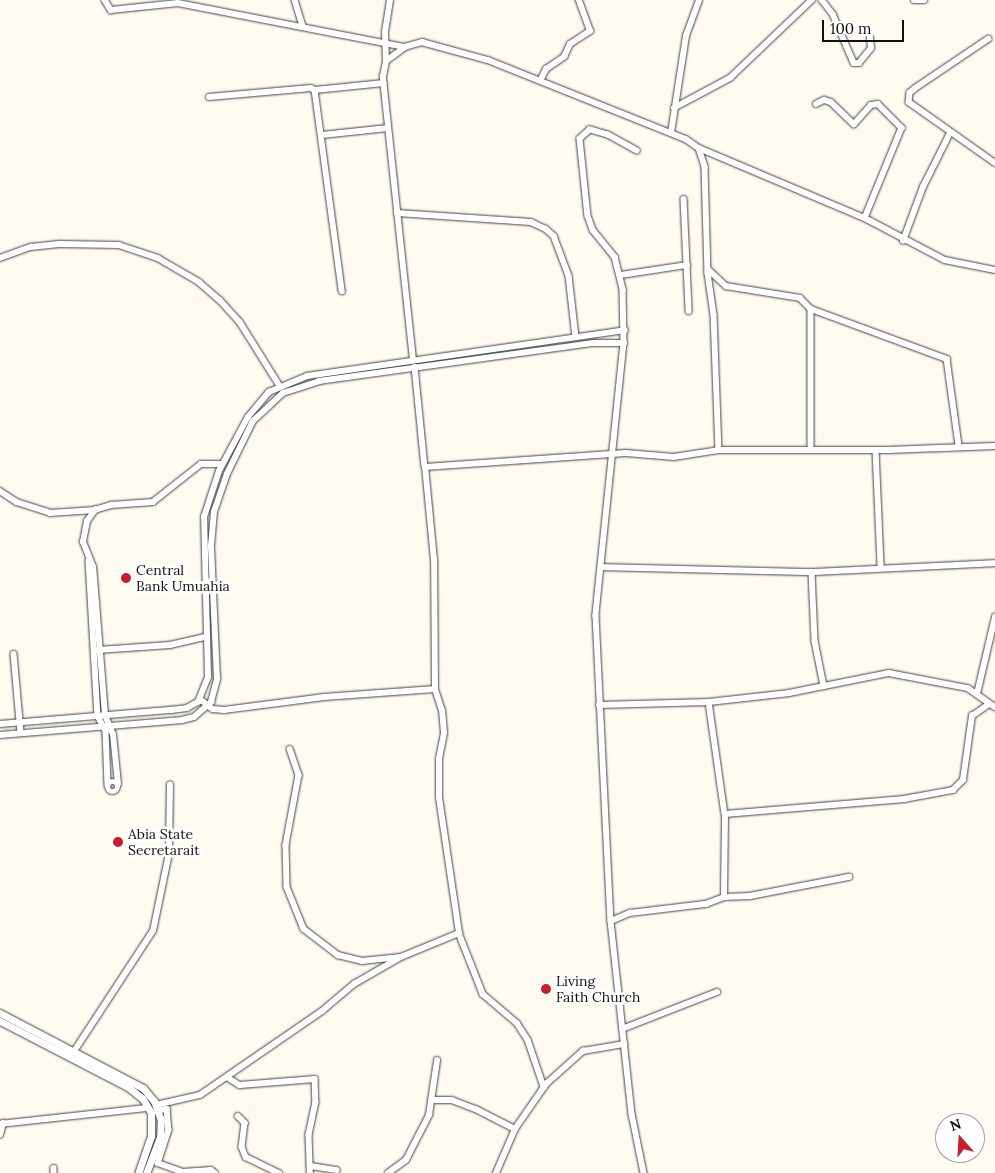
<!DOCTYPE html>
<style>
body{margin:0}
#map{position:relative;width:995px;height:1173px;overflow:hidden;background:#fffbf0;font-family:Lora,serif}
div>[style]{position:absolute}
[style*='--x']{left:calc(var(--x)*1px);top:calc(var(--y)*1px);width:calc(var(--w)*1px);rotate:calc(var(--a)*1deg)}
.roads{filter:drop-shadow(0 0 1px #424242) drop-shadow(0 0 1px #424242)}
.minor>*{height:5.5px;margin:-2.75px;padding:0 2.75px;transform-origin:2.75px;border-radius:2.75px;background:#fff}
.minor>.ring{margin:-2.75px;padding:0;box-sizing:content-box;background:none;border:5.5px solid #fff;border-radius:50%}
.tertiary>*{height:7px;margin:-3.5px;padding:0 3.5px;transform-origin:3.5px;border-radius:3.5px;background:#fff}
.dots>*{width:14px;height:14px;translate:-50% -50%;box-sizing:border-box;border:2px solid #fff;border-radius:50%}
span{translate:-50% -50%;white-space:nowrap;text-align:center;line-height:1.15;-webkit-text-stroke:5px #fff;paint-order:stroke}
.poi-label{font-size:14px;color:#0f0f0f}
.left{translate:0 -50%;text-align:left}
.north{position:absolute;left:935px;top:1113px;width:50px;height:50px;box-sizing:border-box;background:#fff;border:1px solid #9f9f9f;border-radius:50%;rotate:341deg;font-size:14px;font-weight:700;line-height:20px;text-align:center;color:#0f0f0f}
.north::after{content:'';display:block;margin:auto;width:18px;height:22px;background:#c81d2d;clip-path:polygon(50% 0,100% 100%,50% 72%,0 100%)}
.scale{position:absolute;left:822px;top:20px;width:82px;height:22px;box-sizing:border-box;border:2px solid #0f0f0f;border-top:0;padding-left:6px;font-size:15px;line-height:18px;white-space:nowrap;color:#0f0f0f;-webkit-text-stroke:4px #fff;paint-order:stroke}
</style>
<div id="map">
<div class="roads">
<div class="minor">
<div style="--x:105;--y:0;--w:12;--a:59"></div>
<div style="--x:111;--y:10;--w:67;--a:-6"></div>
<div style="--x:178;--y:3;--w:231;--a:11"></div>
<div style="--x:295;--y:0;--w:28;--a:73"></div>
<div style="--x:822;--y:0;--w:18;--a:52"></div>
<div style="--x:833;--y:14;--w:53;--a:66.8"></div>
<div style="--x:854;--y:63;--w:5;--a:0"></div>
<div style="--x:859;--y:63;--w:19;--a:-51"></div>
<div style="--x:871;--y:48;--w:10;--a:-96"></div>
<div style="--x:914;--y:0;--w:10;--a:0"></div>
<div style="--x:989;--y:39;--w:89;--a:146"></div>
<div style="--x:915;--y:89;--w:6;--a:141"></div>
<div style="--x:910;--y:93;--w:9;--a:96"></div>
<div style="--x:909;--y:102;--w:105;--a:35.3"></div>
<div style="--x:386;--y:61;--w:29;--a:-92"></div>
<div style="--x:385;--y:32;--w:32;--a:-81"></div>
<div style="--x:540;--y:81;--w:13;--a:-63"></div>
<div style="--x:546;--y:69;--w:22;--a:-34"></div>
<div style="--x:564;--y:57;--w:14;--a:-65"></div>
<div style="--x:570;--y:44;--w:24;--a:-33"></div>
<div style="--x:590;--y:31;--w:33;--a:-110"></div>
<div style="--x:315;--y:90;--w:69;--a:-5.8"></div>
<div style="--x:209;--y:97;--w:102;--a:-5"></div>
<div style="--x:311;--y:88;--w:4;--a:27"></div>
<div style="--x:315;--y:90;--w:203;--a:82.3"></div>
<div style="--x:816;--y:104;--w:9;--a:-27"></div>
<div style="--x:824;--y:100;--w:7;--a:16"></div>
<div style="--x:831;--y:102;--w:32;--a:44"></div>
<div style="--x:854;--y:124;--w:25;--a:-48"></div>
<div style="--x:871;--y:105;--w:7;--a:-8"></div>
<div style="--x:878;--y:104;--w:34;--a:45"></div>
<div style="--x:902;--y:128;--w:97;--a:112.3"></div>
<div style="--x:674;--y:108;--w:64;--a:-28.2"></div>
<div style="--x:730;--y:78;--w:113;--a:-43.6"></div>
<div style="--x:671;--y:133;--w:98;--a:-81.2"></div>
<div style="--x:686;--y:36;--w:38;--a:-70"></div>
<div style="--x:322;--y:135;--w:66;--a:-6.1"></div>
<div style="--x:699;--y:148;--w:180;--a:22.9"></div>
<div style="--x:865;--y:218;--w:90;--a:27.7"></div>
<div style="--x:945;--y:260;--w:51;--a:11.3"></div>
<div style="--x:637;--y:151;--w:33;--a:-151"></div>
<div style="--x:608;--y:135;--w:19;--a:-164"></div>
<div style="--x:590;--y:130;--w:13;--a:138"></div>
<div style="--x:580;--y:139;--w:77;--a:84.1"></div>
<div style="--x:588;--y:216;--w:15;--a:70"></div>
<div style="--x:593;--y:230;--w:35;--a:51"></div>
<div style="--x:615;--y:257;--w:34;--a:76"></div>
<div style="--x:623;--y:290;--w:53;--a:88.9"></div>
<div style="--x:624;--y:343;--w:274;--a:95.9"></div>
<div style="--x:596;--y:616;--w:305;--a:87.2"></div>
<div style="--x:611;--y:921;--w:194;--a:83.8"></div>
<div style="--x:632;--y:1114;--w:60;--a:78.5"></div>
<div style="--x:684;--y:199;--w:112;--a:87.4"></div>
<div style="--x:397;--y:213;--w:134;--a:3.8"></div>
<div style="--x:531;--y:222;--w:17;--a:25"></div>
<div style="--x:546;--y:229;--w:11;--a:41"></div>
<div style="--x:554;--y:236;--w:43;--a:69.4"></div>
<div style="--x:569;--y:276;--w:61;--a:83.5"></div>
<div style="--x:903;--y:241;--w:58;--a:-69.7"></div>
<div style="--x:923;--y:187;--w:60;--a:-63.4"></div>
<div style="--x:0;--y:258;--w:33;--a:-20"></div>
<div style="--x:31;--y:247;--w:30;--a:-6"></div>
<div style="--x:61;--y:244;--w:58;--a:1"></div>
<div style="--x:119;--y:245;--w:41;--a:18.4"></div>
<div style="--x:158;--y:258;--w:48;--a:30.3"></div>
<div style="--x:199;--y:282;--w:28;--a:41"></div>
<div style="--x:220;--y:300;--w:30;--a:48"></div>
<div style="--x:240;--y:322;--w:75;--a:58"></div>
<div style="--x:708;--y:269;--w:25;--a:43"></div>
<div style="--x:726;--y:286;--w:75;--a:9.2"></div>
<div style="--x:800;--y:298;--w:16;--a:45"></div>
<div style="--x:811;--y:309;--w:141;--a:90"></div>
<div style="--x:621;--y:275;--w:67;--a:-8.6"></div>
<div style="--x:811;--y:309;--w:145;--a:20.2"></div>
<div style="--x:947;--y:359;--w:87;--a:82.1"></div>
<div style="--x:413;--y:360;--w:285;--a:-96.1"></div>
<div style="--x:383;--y:77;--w:16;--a:-79"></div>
<div style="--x:386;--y:61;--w:24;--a:-36"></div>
<div style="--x:405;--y:47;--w:18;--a:-16"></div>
<div style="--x:422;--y:42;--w:68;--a:15.3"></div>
<div style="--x:488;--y:60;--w:213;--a:21.8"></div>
<div style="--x:686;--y:139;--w:16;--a:35"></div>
<div style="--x:699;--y:148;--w:20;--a:72"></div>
<div style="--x:705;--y:167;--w:106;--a:88.4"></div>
<div style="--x:708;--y:273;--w:42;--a:81.9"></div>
<div style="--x:714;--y:315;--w:135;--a:87.9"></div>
<div style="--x:415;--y:367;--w:100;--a:84.3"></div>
<div style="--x:425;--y:467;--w:201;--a:-4"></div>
<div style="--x:626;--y:453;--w:48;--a:4.8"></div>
<div style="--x:674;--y:457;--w:46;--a:-8.8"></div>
<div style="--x:719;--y:450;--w:170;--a:0"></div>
<div style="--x:889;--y:450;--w:106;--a:-2.2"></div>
<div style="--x:876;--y:450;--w:116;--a:87.5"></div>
<div style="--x:0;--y:491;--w:20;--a:33"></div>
<div style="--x:17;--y:502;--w:35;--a:18"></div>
<div style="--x:50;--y:513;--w:45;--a:-3.8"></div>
<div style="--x:89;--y:561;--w:155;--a:86.7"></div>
<div style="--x:98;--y:716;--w:17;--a:62"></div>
<div style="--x:106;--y:731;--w:54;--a:87.9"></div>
<div style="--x:601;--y:567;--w:211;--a:1.4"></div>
<div style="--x:812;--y:572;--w:69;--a:87.5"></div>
<div style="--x:815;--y:641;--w:46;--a:78.7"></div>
<div style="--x:812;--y:572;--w:183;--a:-2.8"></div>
<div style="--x:98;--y:650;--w:72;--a:-4"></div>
<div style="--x:170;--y:645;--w:37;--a:-13"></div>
<div style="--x:14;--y:654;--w:79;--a:84.9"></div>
<div style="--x:977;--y:694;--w:79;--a:-76.8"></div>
<div style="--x:200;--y:699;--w:16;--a:38"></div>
<div style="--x:213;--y:709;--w:11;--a:5"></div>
<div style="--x:224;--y:710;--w:101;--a:-7.4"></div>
<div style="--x:324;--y:697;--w:111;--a:-4.1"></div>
<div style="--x:709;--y:702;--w:113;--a:81.9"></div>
<div style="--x:725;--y:814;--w:180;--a:-4.8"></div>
<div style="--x:904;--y:799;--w:50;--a:-10.4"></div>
<div style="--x:953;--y:790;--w:14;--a:-45"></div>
<div style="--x:963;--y:780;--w:65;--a:-82"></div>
<div style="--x:972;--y:716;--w:21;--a:-35"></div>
<div style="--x:599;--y:705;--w:110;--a:-1.6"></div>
<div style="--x:709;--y:702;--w:81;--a:-6.4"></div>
<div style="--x:789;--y:693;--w:102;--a:-11.3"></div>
<div style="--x:889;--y:673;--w:80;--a:10.8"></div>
<div style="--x:968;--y:688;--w:33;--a:35"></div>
<div style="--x:0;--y:724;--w:172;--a:-4.7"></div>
<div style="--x:171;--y:710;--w:16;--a:-7"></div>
<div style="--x:187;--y:708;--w:13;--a:-29"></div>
<div style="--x:198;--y:702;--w:27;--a:-68"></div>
<div style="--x:208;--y:677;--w:160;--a:-91.4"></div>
<div style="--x:204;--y:517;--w:48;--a:-71.9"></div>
<div style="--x:219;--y:471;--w:61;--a:-61.8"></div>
<div style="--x:248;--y:417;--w:33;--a:-50"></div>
<div style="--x:269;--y:392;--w:41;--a:-22.8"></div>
<div style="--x:307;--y:376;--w:321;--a:-8.2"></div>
<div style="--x:0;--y:735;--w:183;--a:-4.7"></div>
<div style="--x:182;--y:720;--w:12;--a:-14"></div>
<div style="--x:194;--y:717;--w:23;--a:-41"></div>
<div style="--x:211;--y:702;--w:24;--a:-75"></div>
<div style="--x:217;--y:679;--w:133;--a:-92.6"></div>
<div style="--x:211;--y:546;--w:34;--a:-85"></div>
<div style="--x:214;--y:512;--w:40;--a:-71.1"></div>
<div style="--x:227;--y:474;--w:59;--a:-63.9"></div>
<div style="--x:253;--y:421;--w:41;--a:-43"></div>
<div style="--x:283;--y:393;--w:38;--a:-18"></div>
<div style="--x:319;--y:381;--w:277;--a:-7.9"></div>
<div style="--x:593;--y:343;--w:31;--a:0"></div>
<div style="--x:290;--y:749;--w:28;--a:71"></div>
<div style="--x:299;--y:775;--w:71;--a:100.5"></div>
<div style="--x:286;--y:845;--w:42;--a:88.6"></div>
<div style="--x:287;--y:887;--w:45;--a:68"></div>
<div style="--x:304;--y:929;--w:43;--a:37.4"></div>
<div style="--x:338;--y:955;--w:25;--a:14"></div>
<div style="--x:362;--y:961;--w:39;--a:-6"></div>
<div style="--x:401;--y:957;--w:63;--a:-22.5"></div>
<div style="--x:459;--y:933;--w:137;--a:-98.4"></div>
<div style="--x:439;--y:797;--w:38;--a:-90"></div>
<div style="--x:439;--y:759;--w:26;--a:-79"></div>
<div style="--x:444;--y:733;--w:22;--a:-95"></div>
<div style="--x:442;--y:711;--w:23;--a:-108"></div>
<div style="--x:435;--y:689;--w:129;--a:-90.4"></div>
<div style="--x:434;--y:560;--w:93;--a:-95.5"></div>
<div class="ring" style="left:107.5px;top:781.5px;width:5.5px;height:5.5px"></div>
<div style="--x:118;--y:784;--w:49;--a:-95.8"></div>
<div style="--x:113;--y:735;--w:22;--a:-112"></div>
<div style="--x:105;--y:715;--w:148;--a:-94.6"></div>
<div style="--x:93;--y:567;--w:27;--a:-112"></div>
<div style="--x:83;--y:542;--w:21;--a:-79"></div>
<div style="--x:87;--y:521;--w:14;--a:-54"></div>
<div style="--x:95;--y:510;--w:17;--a:-17"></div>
<div style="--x:111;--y:505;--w:42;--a:-4.1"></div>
<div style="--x:153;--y:502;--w:61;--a:-38.4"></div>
<div style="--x:201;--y:464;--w:21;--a:0"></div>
<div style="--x:724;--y:897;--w:83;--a:-89.3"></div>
<div style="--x:611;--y:921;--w:21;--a:-23"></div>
<div style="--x:630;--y:913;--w:77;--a:-6.8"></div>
<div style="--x:706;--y:904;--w:19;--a:-21"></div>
<div style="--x:724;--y:897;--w:26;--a:-2"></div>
<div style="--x:750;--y:896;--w:101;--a:-10.9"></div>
<div style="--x:459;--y:933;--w:66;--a:68.5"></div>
<div style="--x:483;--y:994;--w:45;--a:40.5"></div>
<div style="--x:517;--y:1023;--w:20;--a:57"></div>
<div style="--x:528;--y:1040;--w:50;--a:71.2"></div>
<div style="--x:622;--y:1029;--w:102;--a:-21.3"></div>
<div style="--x:75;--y:1050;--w:142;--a:-56.8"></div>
<div style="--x:153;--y:931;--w:79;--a:-78.3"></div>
<div style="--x:169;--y:854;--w:69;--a:-89.2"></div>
<div style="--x:227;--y:1077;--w:15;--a:32"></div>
<div style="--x:240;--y:1085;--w:75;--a:-4.6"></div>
<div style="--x:315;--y:1079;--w:23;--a:88"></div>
<div style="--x:316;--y:1102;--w:34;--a:102"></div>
<div style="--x:309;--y:1135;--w:38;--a:88"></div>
<div style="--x:433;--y:1100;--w:19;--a:0"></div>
<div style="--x:452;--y:1100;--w:26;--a:21"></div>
<div style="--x:476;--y:1109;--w:44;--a:27.1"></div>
<div style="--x:156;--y:1105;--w:45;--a:-12.8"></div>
<div style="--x:200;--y:1095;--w:148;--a:-34.5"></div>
<div style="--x:322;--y:1011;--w:42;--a:-40.2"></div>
<div style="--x:354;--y:984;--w:52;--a:-30"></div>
<div style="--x:159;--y:1110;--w:8;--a:-7"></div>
<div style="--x:167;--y:1109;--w:21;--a:85"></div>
<div style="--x:169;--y:1130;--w:35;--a:108"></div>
<div style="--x:158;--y:1163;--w:27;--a:20"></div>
<div style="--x:183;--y:1172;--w:28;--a:-4"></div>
<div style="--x:211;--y:1170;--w:5;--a:37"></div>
<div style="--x:238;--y:1116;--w:10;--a:45"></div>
<div style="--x:245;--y:1123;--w:24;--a:97"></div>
<div style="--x:242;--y:1147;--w:11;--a:68"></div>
<div style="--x:246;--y:1157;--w:37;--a:26"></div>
<div style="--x:0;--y:1124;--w:149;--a:-6.2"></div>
<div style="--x:0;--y:1135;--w:12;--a:-76"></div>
<div style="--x:311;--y:1166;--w:26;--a:9"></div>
<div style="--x:54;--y:1168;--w:5;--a:90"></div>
<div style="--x:388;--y:1173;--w:22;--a:-36"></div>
<div style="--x:406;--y:1160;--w:51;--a:-62.9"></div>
<div style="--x:429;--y:1115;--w:55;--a:-81.6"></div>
<div style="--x:496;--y:1173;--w:48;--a:-66.6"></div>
<div style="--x:515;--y:1129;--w:55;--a:-55.4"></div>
<div style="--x:546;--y:1084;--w:50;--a:-41.7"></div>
<div style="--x:583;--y:1051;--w:42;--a:-9.7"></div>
</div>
<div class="tertiary">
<div style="--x:0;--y:1013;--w:161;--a:27.7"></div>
<div style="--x:143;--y:1088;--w:17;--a:50"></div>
<div style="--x:154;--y:1101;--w:20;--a:70"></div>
<div style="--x:161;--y:1120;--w:17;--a:93"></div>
<div style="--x:160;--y:1137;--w:39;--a:111"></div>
<div style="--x:0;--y:1021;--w:144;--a:27.3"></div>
<div style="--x:128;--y:1087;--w:19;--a:39"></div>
<div style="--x:143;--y:1099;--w:16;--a:60"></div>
<div style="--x:151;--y:1113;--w:23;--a:90"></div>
<div style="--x:151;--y:1136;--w:39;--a:109"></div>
</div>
</div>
<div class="dots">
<div style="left:126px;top:578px;background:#c81d2d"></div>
<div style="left:118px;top:842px;background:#c81d2d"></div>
<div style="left:546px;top:989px;background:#c81d2d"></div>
</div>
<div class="poi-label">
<span class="left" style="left:136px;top:578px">Central<br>Bank Umuahia</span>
<span class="left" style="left:128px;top:842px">Abia State<br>Secretarait</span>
<span class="left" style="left:556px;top:989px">Living<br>Faith Church</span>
</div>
<div class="north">N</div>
<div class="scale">100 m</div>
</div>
